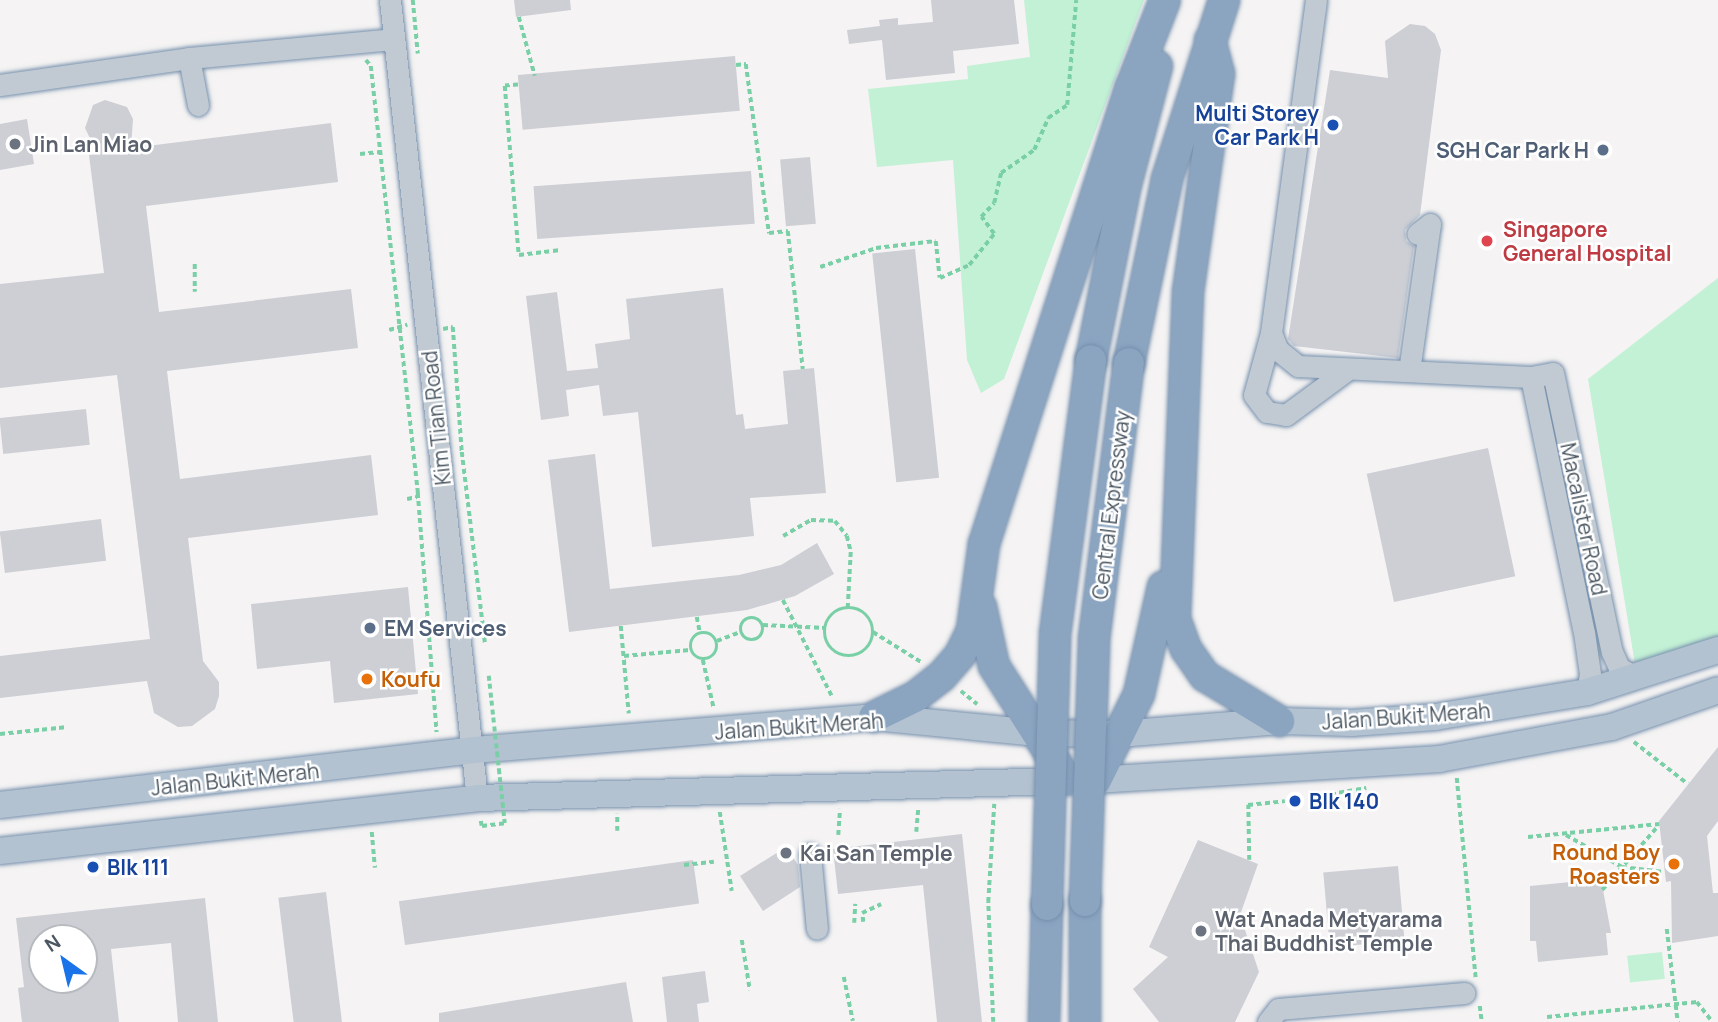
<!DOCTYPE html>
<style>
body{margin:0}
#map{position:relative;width:1718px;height:1022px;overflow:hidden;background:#f5f3f3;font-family:Manrope,sans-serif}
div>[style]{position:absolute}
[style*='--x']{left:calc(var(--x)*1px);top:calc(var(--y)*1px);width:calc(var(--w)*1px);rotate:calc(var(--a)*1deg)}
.green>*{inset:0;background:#c3f1d5;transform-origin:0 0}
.building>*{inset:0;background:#cdcfd5;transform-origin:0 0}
.path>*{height:3.5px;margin-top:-1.75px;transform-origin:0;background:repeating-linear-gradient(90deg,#7ad0a6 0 5px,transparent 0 8.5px)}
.path>.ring{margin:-1.75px;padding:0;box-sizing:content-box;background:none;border:3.5px solid #7ad0a6;border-radius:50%}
.roads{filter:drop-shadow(0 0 2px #7690ad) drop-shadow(0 0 2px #7690ad)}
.minor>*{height:21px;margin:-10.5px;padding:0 10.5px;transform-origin:10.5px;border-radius:10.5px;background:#c1cad2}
.major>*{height:26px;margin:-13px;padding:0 13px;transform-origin:13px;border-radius:13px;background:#b3c2d1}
.highway>*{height:30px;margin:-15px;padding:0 15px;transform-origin:15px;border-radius:15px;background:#8ba5c1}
.path-bridge>*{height:3.5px;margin-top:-1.75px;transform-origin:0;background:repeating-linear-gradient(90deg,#7ad0a6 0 5px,transparent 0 8.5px)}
.bridges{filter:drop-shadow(0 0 2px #7690ad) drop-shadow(0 0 2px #7690ad)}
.highway-bridge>*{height:30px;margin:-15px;padding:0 15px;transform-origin:15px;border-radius:15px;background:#8ba5c1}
.dots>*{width:19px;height:19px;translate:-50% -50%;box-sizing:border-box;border:4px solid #fff;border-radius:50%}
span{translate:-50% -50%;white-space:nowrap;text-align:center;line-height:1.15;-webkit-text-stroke:5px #fff;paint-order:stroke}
.transit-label{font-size:21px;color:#164399;font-weight:700}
.right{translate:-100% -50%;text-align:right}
.left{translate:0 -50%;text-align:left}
.worship-label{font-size:21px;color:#5b616d;font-weight:700}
.service-label{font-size:21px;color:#4e5e75;font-weight:700}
.health-label{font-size:21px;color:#be3a42;font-weight:700}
.street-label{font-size:21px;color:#4a5661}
.food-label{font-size:21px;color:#c56008;font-weight:700}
.north{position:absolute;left:28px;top:924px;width:70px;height:70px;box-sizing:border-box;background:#fff;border:2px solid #b7bbc0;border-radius:50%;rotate:326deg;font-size:19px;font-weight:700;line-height:28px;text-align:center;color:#4a5661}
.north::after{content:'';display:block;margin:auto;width:24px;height:32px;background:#1a73e8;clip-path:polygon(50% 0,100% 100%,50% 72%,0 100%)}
</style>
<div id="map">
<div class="green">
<div style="clip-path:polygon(1024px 0,1144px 0,1004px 379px,981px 393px,967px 360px,953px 160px,877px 167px,868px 89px,968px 79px,967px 66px,1030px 57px)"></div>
<div style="clip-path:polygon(1718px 278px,1718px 637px,1635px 664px,1588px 379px)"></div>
<div style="left:1662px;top:952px;width:27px;height:35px;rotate:84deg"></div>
</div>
<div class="building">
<div style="clip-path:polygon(514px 0,570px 0,571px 10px,516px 17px)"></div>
<div style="clip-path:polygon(931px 0,1014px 0,1019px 44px,953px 51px,955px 73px,886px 80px,882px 40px,849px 44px,847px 30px,880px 26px,879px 20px,898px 18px,898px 25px,933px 22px)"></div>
<div style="clip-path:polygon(1410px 24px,1425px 26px,1435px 34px,1441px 50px,1420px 215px,1405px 230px,1406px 241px,1414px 246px,1398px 358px,1294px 346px,1288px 339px,1330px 70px,1388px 78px,1385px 41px)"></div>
<div style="left:735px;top:56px;width:55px;height:218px;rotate:85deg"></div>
<div style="clip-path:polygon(105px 100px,127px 107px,133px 119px,131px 148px,331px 123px,338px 182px,146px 206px,159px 312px,351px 289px,358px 348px,167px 371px,180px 479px,371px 455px,378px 515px,188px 538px,203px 661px,219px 682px,219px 696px,215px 709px,192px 726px,178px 727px,154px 713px,147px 681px,0 698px,0 656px,150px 639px,117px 375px,0 388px,0 284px,104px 273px,89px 155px,97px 153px,85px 128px,93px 105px)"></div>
<div style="clip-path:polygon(27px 119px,34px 164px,0 170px,0 124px)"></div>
<div style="left:810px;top:157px;width:67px;height:30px;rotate:85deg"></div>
<div style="left:751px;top:171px;width:53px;height:218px;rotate:86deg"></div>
<div style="left:915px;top:249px;width:230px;height:43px;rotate:84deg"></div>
<div style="clip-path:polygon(723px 288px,736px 415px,743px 414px,745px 429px,788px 424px,783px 371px,814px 368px,826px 493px,750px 498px,754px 536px,652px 547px,638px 412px,603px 416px,599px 385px,566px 390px,569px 416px,541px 420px,526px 296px,557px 292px,567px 371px,598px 368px,595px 344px,630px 339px,626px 299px)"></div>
<div style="left:86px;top:409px;width:36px;height:87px;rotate:84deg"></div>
<div style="left:1488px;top:448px;width:131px;height:124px;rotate:78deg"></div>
<div style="clip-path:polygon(595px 454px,610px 589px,739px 575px,781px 565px,817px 543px,834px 574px,795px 596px,747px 610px,569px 632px,548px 460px)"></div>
<div style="left:101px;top:519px;width:42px;height:102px;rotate:83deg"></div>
<div style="clip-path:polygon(408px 587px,418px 694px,334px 703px,330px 661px,257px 669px,251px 604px)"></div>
<div style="clip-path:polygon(1718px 747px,1718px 821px,1707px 836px,1713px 893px,1718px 893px,1718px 936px,1672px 943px,1671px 881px,1666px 882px,1659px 821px)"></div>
<div style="clip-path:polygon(962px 834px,982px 1022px,937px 1022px,923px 885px,838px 894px,833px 849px)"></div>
<div style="clip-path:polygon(1198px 840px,1258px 864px,1240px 915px,1259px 972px,1235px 1022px,1159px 1022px,1133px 989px,1168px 957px,1149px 947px)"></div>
<div style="clip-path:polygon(786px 847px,798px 865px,800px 887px,763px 911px,740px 876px)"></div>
<div style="left:693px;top:860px;width:44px;height:297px;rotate:82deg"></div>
<div style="left:1398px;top:866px;width:75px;height:75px;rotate:85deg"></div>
<div style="clip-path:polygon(1601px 879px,1611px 933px,1606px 933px,1608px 955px,1538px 962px,1536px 941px,1530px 941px,1530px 886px)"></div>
<div style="left:326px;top:892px;width:131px;height:48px;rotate:83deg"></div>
<div style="clip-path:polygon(evenodd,205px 898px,218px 1022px,178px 1022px,171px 943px,111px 949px,119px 1022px,22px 1022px,18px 988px,24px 987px,16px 918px,205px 898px,42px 938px,84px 938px,84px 981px,42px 985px,42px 938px)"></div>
<div style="clip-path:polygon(705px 971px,709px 1002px,697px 1004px,699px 1022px,667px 1022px,662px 977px)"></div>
<div style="clip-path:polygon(626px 982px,633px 1022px,439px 1022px,439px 1013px)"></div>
</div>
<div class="path">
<div style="--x:413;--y:0;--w:54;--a:84.7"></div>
<div style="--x:519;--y:17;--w:61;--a:74.8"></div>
<div style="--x:366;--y:60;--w:8;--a:50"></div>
<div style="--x:371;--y:66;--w:430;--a:83.7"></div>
<div style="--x:418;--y:493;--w:240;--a:85.5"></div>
<div style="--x:736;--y:65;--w:10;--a:-6"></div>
<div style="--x:746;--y:64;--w:171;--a:82.2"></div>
<div style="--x:769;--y:233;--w:19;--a:-6"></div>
<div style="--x:788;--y:231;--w:139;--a:83.8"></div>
<div style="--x:518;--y:85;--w:13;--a:176"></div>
<div style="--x:505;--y:86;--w:170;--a:85.3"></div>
<div style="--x:519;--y:255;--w:42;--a:-6.8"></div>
<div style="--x:360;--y:154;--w:20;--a:-6"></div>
<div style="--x:195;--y:264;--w:28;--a:90"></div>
<div style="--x:820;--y:267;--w:59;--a:-18.7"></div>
<div style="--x:876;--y:248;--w:60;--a:-6.7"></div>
<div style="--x:936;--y:241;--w:37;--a:84"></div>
<div style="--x:940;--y:278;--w:32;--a:-24"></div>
<div style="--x:969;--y:265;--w:40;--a:-51"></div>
<div style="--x:994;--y:234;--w:21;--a:-127"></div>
<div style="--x:981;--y:217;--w:19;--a:-47"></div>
<div style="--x:994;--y:203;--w:31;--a:-77"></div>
<div style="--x:1001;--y:173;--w:40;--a:-34.9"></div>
<div style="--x:1034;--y:150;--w:35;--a:-66"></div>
<div style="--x:1048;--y:118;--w:23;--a:-34"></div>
<div style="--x:1067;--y:105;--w:105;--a:-85.1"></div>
<div style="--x:443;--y:329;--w:10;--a:-11"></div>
<div style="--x:453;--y:327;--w:125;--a:85.9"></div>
<div style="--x:462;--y:452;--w:192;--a:83.1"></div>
<div style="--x:389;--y:330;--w:19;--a:-16"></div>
<div style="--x:407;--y:499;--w:10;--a:-11"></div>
<div style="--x:783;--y:536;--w:32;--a:-30"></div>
<div style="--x:811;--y:520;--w:24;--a:2"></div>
<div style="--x:835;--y:521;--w:19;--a:51"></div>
<div style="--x:847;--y:536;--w:16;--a:76"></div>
<div style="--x:851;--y:552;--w:56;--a:93.1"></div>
<div style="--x:783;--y:600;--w:110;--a:63"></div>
<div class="ring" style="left:825px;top:608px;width:44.5px;height:44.5px"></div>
<div style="--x:697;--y:617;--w:15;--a:79"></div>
<div class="ring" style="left:741px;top:618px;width:18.5px;height:18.5px"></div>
<div style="--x:763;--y:625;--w:63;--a:2.7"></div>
<div style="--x:621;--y:626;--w:88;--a:84.8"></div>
<div style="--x:873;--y:632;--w:57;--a:32"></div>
<div class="ring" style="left:691px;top:633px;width:22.5px;height:22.5px"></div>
<div style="--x:717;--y:641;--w:26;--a:-21"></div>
<div style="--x:624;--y:656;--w:66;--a:-5.2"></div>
<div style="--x:703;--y:660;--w:50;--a:77.3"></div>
<div style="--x:425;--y:671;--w:9;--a:0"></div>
<div style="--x:961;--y:691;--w:21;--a:39"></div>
<div style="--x:0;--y:734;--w:68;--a:-5.9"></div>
<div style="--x:1634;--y:742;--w:68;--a:37.9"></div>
<div style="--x:1457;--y:778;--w:201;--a:84.6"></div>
<div style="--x:1314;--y:797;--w:53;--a:-9.8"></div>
<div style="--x:720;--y:812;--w:80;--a:81.4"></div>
<div style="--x:481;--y:821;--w:5;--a:79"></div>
<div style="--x:482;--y:826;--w:23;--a:-7"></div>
<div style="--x:617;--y:831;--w:17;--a:-90"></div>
<div style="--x:372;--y:832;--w:36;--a:85"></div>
<div style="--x:916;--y:832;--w:24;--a:-85"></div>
<div style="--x:838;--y:835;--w:26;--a:-86"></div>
<div style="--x:1566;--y:835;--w:64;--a:29.7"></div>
<div style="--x:1622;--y:867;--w:42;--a:6.8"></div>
<div style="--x:1528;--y:837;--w:132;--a:-5.7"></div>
<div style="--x:1249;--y:860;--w:55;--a:-91"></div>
<div style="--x:1248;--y:805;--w:37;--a:-6"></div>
<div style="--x:684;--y:865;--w:30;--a:-6"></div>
<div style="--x:1602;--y:890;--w:85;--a:-48.8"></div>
<div style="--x:863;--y:922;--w:9;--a:-96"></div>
<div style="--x:862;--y:913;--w:21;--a:-25"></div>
<div style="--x:854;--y:923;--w:19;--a:-87"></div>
<div style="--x:1667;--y:929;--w:94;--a:83.3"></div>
<div style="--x:742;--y:940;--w:51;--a:80.9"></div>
<div style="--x:844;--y:977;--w:45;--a:78.4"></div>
<div style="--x:1480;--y:1006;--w:16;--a:83"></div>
<div style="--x:1547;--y:1017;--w:151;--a:-5.7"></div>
<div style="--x:1697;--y:1002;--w:24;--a:52"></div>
<div style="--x:993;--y:1022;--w:120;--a:-92.4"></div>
<div style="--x:988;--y:902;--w:98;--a:-86.5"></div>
</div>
<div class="roads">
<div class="minor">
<div style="--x:390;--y:0;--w:803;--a:83.78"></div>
<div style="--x:1316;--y:0;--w:336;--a:97.7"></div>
<div style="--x:1271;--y:333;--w:64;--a:105.3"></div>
<div style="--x:1254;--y:395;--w:21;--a:53"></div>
<div style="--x:1267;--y:412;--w:19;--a:9"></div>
<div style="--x:1286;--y:415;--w:76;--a:-36.4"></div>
<div style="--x:189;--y:58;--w:48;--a:79.2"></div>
<div style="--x:0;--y:85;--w:191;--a:-8.1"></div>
<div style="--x:189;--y:58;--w:205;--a:-5.3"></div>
<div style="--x:1271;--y:333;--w:18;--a:68"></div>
<div style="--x:1278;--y:350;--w:26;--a:39"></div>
<div style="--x:1298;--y:366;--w:233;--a:2.7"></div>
<div style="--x:1531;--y:377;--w:22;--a:-10"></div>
<div style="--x:1553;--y:373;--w:285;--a:78.1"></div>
<div style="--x:1612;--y:652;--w:17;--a:66"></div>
<div style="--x:1619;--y:668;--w:18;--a:29"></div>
<div style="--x:1409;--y:371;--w:148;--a:-81.9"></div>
<div style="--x:1430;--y:224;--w:16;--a:142"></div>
<div style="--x:1531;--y:377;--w:260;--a:78.3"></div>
<div style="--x:1584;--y:632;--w:42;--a:81.9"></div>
<div style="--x:1590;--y:674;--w:18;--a:99"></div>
<div style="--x:810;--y:854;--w:75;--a:84.7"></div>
<div style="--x:1268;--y:1022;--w:16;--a:-52"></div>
<div style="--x:1278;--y:1009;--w:187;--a:-4.9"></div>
</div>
<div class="major">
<div style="--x:0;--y:805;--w:477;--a:-6.6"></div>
<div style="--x:474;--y:750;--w:401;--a:-4.7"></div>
<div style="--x:874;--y:717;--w:165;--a:5.6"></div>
<div style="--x:1038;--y:733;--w:81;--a:0.7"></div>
<div style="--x:1119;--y:734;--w:161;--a:-4.6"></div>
<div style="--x:1279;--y:721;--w:73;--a:1.6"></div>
<div style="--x:1352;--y:723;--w:83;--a:-4.1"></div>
<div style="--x:1435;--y:717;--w:154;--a:-9.3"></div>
<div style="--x:1587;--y:692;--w:138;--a:-17.8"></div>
<div style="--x:0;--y:851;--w:480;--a:-6.3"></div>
<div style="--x:477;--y:798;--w:619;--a:-1.67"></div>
<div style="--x:1096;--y:780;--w:344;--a:-3.5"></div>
<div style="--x:1439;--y:759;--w:176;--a:-10.5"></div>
<div style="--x:1612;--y:727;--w:112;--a:-19.2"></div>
</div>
<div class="highway">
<div style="--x:1210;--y:40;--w:35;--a:75"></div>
<div style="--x:1219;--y:74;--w:220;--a:98.1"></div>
<div style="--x:1188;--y:292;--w:327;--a:92.3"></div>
<div style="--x:1175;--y:619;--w:32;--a:70"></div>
<div style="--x:1186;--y:649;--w:33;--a:55"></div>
<div style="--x:1205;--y:676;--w:87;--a:31.3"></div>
<div style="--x:1091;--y:360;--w:179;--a:-78.8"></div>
<div style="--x:1126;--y:184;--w:122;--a:-75.3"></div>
<div style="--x:1129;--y:363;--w:188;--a:-78.3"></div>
<div style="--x:1167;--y:179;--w:188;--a:-72.3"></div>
<div style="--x:981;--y:607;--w:60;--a:77.6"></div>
<div style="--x:994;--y:666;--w:135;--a:57.4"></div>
<div style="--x:874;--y:717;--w:46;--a:-26"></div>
<div style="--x:915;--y:697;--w:33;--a:-38"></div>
<div style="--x:941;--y:677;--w:29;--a:-49"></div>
<div style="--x:960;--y:655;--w:28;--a:-64"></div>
<div style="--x:972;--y:630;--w:87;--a:-82.1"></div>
<div style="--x:984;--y:544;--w:480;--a:-72.2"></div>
<div style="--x:1131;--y:87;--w:93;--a:-68.7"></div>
<div style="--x:1096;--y:780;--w:96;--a:-63.4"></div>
<div style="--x:1139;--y:694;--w:110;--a:-77.4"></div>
<div style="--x:1044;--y:1022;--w:117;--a:-88.5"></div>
<div style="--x:1085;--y:1022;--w:121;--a:-90"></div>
</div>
</div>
<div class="path-bridge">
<div style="--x:489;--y:676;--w:148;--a:83.8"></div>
</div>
<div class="bridges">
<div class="highway-bridge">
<div style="--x:1085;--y:901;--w:262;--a:-88"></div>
<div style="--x:1094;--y:639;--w:278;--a:-82.8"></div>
<div style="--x:1047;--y:905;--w:271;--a:-88.3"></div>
<div style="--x:1055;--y:634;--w:276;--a:-82.5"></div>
</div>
</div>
<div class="dots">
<div style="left:1333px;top:125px;background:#1a4fb4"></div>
<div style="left:15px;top:144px;background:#6b7280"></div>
<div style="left:1603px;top:150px;background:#5c6f8a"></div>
<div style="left:1487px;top:241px;background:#e0444e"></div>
<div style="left:370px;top:628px;background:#5c6f8a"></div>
<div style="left:367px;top:679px;background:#e8710a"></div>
<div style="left:1295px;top:801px;background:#1a4fb4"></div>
<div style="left:786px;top:853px;background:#6b7280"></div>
<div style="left:1674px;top:864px;background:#e8710a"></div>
<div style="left:93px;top:867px;background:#1a4fb4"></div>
<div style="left:1201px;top:931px;background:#6b7280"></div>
</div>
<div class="transit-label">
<span class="right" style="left:1319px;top:125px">Multi Storey<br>Car Park H</span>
<span class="left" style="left:1309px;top:801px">Blk 140</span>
<span class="left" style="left:107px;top:867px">Blk 111</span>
</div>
<div class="worship-label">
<span class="left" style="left:29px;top:144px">Jin Lan Miao</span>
<span class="left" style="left:800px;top:853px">Kai San Temple</span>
<span class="left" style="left:1215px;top:931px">Wat Anada Metyarama<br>Thai Buddhist Temple</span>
</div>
<div class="service-label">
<span class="right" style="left:1589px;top:150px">SGH Car Park H</span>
<span class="left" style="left:384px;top:628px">EM Services</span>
</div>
<div class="health-label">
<span class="left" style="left:1503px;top:241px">Singapore<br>General Hospital</span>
</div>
<div class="street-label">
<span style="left:436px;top:418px;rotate:-96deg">Kim Tian Road</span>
<span style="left:1111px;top:505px;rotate:-83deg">Central Expressway</span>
<span style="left:1584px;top:519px;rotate:78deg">Macalister Road</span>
<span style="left:1406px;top:716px;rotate:-4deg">Jalan Bukit Merah</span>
<span style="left:799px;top:726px;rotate:-4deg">Jalan Bukit Merah</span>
<span style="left:235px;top:779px;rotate:-6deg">Jalan Bukit Merah</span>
</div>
<div class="food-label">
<span class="left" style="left:381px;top:679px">Koufu</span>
<span class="right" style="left:1660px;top:864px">Round Boy<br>Roasters</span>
</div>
<div class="north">N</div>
</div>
